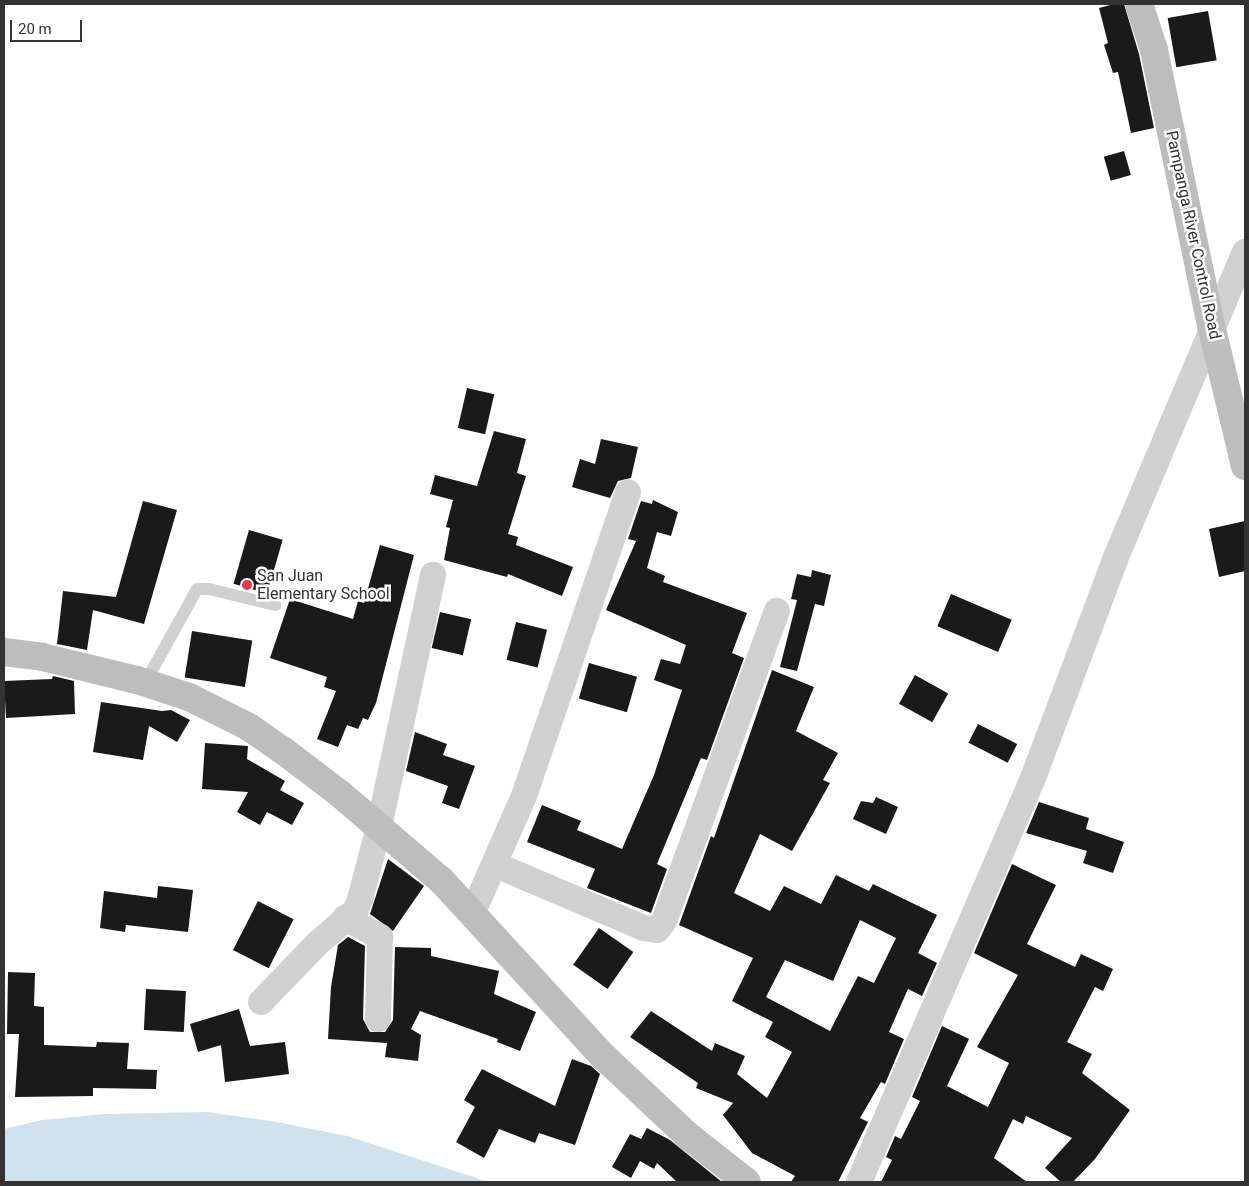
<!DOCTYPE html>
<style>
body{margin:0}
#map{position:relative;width:1249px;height:1186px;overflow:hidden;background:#fff;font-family:Roboto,sans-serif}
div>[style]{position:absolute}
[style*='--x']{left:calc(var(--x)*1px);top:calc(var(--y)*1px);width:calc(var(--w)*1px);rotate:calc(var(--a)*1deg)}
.water>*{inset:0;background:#cfe2ee}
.building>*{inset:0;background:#1a1a1a;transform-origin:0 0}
.lane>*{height:12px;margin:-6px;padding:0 6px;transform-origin:6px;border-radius:6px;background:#d0d0d0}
.street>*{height:26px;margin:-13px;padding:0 13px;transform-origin:13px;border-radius:13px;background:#d0d0d0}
.secondary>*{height:28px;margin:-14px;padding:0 14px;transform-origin:14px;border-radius:14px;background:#bdbdbd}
.dots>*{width:14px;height:14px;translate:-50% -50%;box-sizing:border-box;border:2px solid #fff;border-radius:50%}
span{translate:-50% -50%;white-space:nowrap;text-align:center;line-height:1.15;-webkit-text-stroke:5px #fff;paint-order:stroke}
.street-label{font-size:16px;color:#333}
.poi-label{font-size:16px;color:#333}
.left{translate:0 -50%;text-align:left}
.frame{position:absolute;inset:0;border:5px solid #333;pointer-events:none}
.scale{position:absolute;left:10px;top:20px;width:72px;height:22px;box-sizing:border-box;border:2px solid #333;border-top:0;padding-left:6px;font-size:15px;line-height:18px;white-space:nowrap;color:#333;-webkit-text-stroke:4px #fff;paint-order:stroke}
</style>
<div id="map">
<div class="water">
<div style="clip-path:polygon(207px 1112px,277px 1122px,347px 1136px,489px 1182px,4px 1182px,4px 1129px,42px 1120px,105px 1114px)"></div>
</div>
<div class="building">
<div style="clip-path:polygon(1114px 4px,1124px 4px,1139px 54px,1154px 128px,1131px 133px,1118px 72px,1113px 73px,1104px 45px,1108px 43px,1099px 8px)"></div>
<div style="left:1208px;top:11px;width:50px;height:41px;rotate:80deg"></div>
<div style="left:1124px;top:151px;width:25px;height:21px;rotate:74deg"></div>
<div style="left:467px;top:388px;width:28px;height:41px;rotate:13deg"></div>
<div style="clip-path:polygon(494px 431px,526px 439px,517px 473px,526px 476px,508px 534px,518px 537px,516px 545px,573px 567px,562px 596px,508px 574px,507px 577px,444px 560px,450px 528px,446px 527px,453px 500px,430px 494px,435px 475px,477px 486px)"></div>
<div style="clip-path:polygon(601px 439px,638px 447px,631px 478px,618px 481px,610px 498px,572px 487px,580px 459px,595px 464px)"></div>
<div style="clip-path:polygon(653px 500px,678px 512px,671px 536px,657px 532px,647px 568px,665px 576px,663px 582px,747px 613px,732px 653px,744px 658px,707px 760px,701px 758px,657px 864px,667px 869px,651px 913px,587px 888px,595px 869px,527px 842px,542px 805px,581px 821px,577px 830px,622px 849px,654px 775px,682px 690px,654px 680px,661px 659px,680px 664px,686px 645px,606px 610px,636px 541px,628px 539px,641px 501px,652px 504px)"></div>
<div style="clip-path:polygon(143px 501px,177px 510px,144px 624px,93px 610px,87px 650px,57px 644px,63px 591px,116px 597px)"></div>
<div style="clip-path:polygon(1245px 521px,1245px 571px,1219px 577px,1209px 529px)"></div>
<div style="left:249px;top:530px;width:35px;height:56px;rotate:16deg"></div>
<div style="clip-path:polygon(380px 545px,414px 555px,376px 703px,368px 720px,363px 718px,358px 729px,347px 725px,338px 747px,317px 739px,336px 691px,324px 687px,327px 677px,270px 658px,290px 599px,353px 619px,358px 601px,364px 603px)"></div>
<div style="clip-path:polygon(812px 570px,831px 575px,824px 606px,815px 604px,797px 671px,780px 667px,797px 600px,791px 599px,797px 574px,811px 577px)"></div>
<div style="left:951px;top:594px;width:66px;height:35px;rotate:23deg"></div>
<div style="left:440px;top:612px;width:32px;height:37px;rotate:13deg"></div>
<div style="left:516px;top:622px;width:32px;height:39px;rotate:14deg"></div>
<div style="left:192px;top:631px;width:61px;height:47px;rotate:9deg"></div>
<div style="left:589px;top:663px;width:50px;height:37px;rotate:16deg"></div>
<div style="clip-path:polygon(evenodd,772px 670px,814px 687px,796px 731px,838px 753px,823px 780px,830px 783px,792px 851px,760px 834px,734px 893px,770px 911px,784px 886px,821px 904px,836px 875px,869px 891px,873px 884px,937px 915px,918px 953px,937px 963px,922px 996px,908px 989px,889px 1032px,904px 1039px,885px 1084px,881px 1082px,860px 1118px,868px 1122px,838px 1182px,791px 1182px,795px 1176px,752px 1153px,723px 1115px,733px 1103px,696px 1088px,698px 1083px,630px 1037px,651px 1011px,712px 1051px,715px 1043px,745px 1056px,737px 1074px,767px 1098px,792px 1052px,765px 1037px,773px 1022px,732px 1001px,753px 958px,679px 925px,711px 836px,714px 838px,772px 670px,860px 920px,896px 938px,874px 983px,858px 976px,830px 1031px,766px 997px,785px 960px,833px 981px,860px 920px)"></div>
<div style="left:915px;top:675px;width:38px;height:33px;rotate:29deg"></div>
<div style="clip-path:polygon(53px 676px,74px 681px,75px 714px,6px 718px,4px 681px,52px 679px)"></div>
<div style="clip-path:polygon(101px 702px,162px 711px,171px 710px,190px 720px,177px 742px,149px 726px,143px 760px,93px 752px)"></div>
<div style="left:978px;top:724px;width:44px;height:21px;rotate:27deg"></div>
<div style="clip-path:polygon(415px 732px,447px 744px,443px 755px,475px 766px,459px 809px,442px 803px,448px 786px,406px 771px)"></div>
<div style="clip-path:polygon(205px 743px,248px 746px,247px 759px,285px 781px,280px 790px,304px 803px,292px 825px,267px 812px,260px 825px,237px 812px,248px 792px,202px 789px)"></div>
<div style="clip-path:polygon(876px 797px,898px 807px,886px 834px,853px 819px,861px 801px,873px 803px)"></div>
<div style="clip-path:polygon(1039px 802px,1089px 818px,1086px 829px,1124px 842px,1113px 873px,1083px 863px,1087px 851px,1026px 833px)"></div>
<div style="clip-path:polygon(388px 859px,424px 886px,393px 931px,370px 914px)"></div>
<div style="clip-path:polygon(1012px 864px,1056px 885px,1027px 944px,1075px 967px,1081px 954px,1113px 969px,1103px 991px,1095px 987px,1067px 1042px,1092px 1054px,1082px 1073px,1130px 1110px,1095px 1159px,1073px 1182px,1061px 1182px,1045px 1168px,1072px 1138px,1026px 1116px,1023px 1124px,1013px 1119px,994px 1158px,1027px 1182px,881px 1182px,892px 1160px,886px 1157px,895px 1136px,901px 1139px,920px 1101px,912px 1097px,942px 1026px,969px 1039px,947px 1086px,988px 1107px,1009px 1063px,977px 1047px,1018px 975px,974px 953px)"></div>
<div style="clip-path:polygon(158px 886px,193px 890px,188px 932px,126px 925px,125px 932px,100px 928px,104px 891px,157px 898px)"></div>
<div style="left:258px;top:901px;width:40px;height:55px;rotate:27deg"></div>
<div style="left:599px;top:928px;width:42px;height:45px;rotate:35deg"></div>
<div style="clip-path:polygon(348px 937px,365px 946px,363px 1019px,370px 1032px,385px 1032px,393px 1020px,395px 947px,431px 948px,431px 956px,499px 971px,494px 994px,536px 1012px,520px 1051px,497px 1042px,498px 1039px,420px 1011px,411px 1029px,421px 1035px,418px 1061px,385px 1057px,387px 1043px,328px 1039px,331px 987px,338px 945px)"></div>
<div style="clip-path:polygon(8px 972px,35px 973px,34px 1006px,44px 1007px,44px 1045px,96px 1047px,97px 1042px,129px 1043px,127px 1069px,157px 1070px,156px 1089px,93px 1088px,93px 1096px,15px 1097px,19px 1034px,7px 1034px)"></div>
<div style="left:146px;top:989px;width:40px;height:41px;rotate:3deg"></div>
<div style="clip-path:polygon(239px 1009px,250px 1046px,285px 1042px,289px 1074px,225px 1082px,221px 1045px,198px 1052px,190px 1024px)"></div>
<div style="clip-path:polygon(572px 1059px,591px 1066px,600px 1074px,575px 1145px,539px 1133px,535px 1143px,499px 1129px,484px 1158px,456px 1142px,475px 1107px,464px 1100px,482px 1069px,555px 1106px)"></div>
<div style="clip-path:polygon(647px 1128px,670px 1140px,722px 1182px,677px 1182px,657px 1163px,654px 1169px,640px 1161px,631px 1178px,612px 1167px,630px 1134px,641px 1139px)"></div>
</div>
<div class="lane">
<div style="--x:145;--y:683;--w:107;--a:-61"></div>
<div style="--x:197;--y:589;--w:12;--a:0"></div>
<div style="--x:209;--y:589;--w:68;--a:13.6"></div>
</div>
<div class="street">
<div style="--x:496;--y:865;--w:161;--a:23.1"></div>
<div style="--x:644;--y:928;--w:13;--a:9"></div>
<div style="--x:657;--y:930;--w:11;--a:-52"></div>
<div style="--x:664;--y:921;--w:330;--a:-70"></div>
<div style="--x:473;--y:912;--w:127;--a:-66.3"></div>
<div style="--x:524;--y:796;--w:321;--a:-71.1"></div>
<div style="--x:345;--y:918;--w:40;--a:28"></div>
<div style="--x:380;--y:937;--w:82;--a:91.4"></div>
<div style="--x:261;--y:1002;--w:82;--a:-46"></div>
<div style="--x:318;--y:943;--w:49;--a:-40.9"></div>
<div style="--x:355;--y:911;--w:13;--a:-67"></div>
<div style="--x:360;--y:899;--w:74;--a:-75.2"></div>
<div style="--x:379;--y:827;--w:258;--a:-77.9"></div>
<div style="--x:859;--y:1182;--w:440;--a:-66.7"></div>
<div style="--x:1033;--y:778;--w:236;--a:-69.4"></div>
<div style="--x:1116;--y:557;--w:331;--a:-67.1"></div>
</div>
<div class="secondary">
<div style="--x:1139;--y:4;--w:48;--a:71.9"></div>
<div style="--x:1154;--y:50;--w:285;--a:78.3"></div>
<div style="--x:1212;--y:329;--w:141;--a:76.5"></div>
<div style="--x:4;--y:652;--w:38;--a:7"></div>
<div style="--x:42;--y:657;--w:98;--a:13.6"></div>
<div style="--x:137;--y:680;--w:55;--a:18.1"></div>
<div style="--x:189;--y:697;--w:67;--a:26.6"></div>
<div style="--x:249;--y:727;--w:39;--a:35"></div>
<div style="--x:281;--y:749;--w:73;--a:37.2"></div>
<div style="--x:339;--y:793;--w:134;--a:40.5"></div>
<div style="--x:441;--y:880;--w:241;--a:47.4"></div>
<div style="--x:604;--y:1057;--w:114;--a:43.2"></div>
<div style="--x:687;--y:1135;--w:76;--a:38.1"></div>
</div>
<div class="dots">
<div style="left:247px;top:585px;background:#e63946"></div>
</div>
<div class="street-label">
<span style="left:1193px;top:235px;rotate:78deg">Pampanga River Control Road</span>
</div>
<div class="poi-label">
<span class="left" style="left:257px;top:585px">San Juan<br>Elementary School</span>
</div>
<div class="frame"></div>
<div class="scale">20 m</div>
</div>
